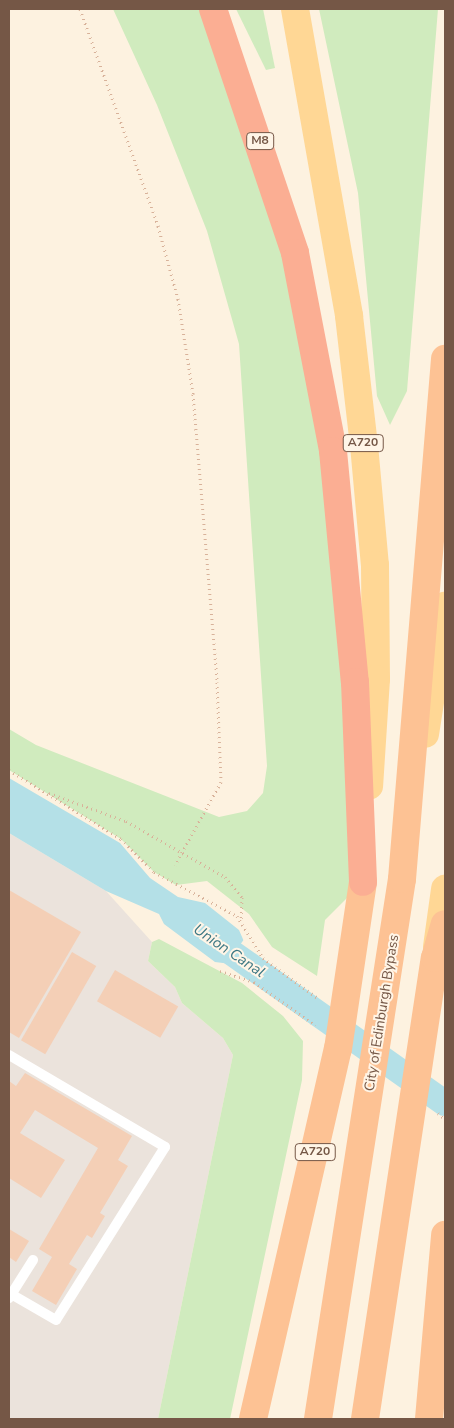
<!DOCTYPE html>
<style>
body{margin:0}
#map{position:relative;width:454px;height:1428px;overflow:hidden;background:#fdf2e0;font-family:"Nunito Sans",sans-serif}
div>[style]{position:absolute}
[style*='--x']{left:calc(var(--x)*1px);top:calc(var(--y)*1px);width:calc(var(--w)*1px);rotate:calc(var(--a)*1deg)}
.industrial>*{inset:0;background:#ebe3dc}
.green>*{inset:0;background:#d0ebbe}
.water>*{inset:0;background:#b4e0e7}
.pier>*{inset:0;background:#fdf2e0}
.canal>*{height:26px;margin:-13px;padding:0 13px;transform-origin:13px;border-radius:13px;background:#b4e0e7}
.building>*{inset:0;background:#f4cfb6;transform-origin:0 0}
.path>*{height:3px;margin-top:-1.5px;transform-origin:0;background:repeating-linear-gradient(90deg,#d8b29a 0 1px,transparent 0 5px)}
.service>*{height:10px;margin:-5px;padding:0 5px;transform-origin:5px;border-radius:5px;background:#fff}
.primary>*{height:28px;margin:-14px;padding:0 14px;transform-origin:14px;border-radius:14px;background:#ffd795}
.trunk>*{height:28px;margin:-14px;padding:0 14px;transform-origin:14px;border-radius:14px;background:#fdc294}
.motorway>*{height:28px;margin:-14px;padding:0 14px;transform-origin:14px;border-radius:14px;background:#fbae93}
span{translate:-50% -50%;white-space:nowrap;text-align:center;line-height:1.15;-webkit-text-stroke:4px #fff5e7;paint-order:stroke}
.shield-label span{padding:1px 4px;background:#fff5e7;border:1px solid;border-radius:4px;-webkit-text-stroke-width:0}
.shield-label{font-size:12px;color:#755746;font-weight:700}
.street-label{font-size:14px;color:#755746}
.water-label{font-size:15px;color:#3c7783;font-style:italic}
.frame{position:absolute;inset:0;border:10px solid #755746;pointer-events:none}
</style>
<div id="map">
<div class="industrial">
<div style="clip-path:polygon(9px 833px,106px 891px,152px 942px,148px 961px,175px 987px,182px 1003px,223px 1038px,233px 1055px,158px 1419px,9px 1419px)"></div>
</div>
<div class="green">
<div style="clip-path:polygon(113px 9px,213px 9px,309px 320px,363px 882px,325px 920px,317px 976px,272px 947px,249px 914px,207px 881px,176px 885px,154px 872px,121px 839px,9px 770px,9px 729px,36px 745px,219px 817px,247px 811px,263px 793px,267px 766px,239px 344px,207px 231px,157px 105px)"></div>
<div style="clip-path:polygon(236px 9px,263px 9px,275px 68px,266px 70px)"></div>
<div style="clip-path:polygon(319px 9px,438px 9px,407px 391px,390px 425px,377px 396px,358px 193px)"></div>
<div style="clip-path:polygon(159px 939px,242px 983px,283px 1016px,303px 1041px,302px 1080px,230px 1419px,158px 1419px,233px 1055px,223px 1038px,182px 1003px,175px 987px,148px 961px,152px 942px)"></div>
</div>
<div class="water">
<div style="clip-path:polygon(9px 778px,120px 843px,150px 878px,178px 897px,205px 903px,239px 930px,255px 967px,215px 962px,164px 924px,159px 914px,106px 891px,9px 833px)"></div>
</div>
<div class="pier">
<div style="clip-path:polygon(245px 938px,257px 969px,224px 966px,234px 953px)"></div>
</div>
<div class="canal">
<div style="--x:225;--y:948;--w:269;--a:35.2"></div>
</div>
<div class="building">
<div style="clip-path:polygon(9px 890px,81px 932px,19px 1038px,9px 1032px)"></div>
<div style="left:72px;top:952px;width:28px;height:102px;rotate:30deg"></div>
<div style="left:115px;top:970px;width:73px;height:36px;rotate:30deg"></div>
<div style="clip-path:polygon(25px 1073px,132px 1136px,118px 1160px,128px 1166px,100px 1213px,105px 1216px,92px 1238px,87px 1235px,69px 1264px,77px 1269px,56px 1305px,32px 1291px,52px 1257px,39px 1249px,98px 1148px,35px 1110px,20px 1133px,65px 1160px,41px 1198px,9px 1178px,9px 1081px,16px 1086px)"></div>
<div style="clip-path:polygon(9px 1229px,29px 1241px,16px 1262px,9px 1257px)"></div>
</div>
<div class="path">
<div style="--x:80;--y:9;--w:231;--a:70.2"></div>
<div style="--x:158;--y:226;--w:76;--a:74.7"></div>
<div style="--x:178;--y:299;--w:96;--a:81"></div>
<div style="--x:193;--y:394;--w:289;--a:85.2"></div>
<div style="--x:217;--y:682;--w:100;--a:87.7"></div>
<div style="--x:221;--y:782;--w:95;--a:119"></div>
<div style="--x:9;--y:770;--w:132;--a:31.6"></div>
<div style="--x:121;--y:839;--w:47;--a:45"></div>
<div style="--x:154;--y:872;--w:94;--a:27.9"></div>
<div style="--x:237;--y:916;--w:49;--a:58.2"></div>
<div style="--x:263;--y:958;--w:69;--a:36.2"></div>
<div style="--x:49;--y:793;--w:82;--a:20"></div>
<div style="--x:126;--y:821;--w:114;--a:29.5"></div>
<div style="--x:225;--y:877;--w:26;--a:50"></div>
<div style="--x:242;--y:897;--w:24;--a:92"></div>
<div style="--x:220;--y:971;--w:36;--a:18"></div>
<div style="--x:254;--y:982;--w:75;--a:35.2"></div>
<div style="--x:438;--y:1113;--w:9;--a:41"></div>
</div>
<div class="service">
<div style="--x:9;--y:1055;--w:181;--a:30.5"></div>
<div style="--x:165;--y:1147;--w:204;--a:122.2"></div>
<div style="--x:56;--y:1320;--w:52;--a:-150"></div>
<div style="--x:9;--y:1298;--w:45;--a:-57.7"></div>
</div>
<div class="primary">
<div style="--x:295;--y:9;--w:312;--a:80"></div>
<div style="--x:349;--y:316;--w:130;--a:83.4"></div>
<div style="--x:364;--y:445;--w:121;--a:84.8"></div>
<div style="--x:375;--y:565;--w:114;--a:89.5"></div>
<div style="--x:376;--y:679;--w:107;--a:93.7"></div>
<div style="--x:425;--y:734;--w:130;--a:-81.1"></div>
<div style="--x:437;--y:947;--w:59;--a:-82.1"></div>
</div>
<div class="trunk">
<div style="--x:253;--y:1419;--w:380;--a:-77.1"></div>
<div style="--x:338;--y:1049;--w:169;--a:-81.5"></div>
<div style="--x:318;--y:1419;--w:546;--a:-81.16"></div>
<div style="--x:402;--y:879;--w:522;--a:-85.27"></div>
<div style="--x:365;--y:1419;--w:466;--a:-81.4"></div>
<div style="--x:435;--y:958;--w:35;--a:-74"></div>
<div style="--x:429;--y:1419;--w:185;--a:-85"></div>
</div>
<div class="motorway">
<div style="--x:213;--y:9;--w:257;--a:71.4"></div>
<div style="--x:295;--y:253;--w:202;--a:79.1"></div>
<div style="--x:333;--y:451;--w:232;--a:84.6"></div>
<div style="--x:355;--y:682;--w:200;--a:87.7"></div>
</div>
<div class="shield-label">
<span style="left:260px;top:141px">M8</span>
<span style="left:363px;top:443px">A720</span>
<span style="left:315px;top:1152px">A720</span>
</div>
<div class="street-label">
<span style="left:382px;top:1013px;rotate:-81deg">City of Edinburgh Bypass</span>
</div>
<div class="water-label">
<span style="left:229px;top:951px;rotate:34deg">Union Canal</span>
</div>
<div class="frame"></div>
</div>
